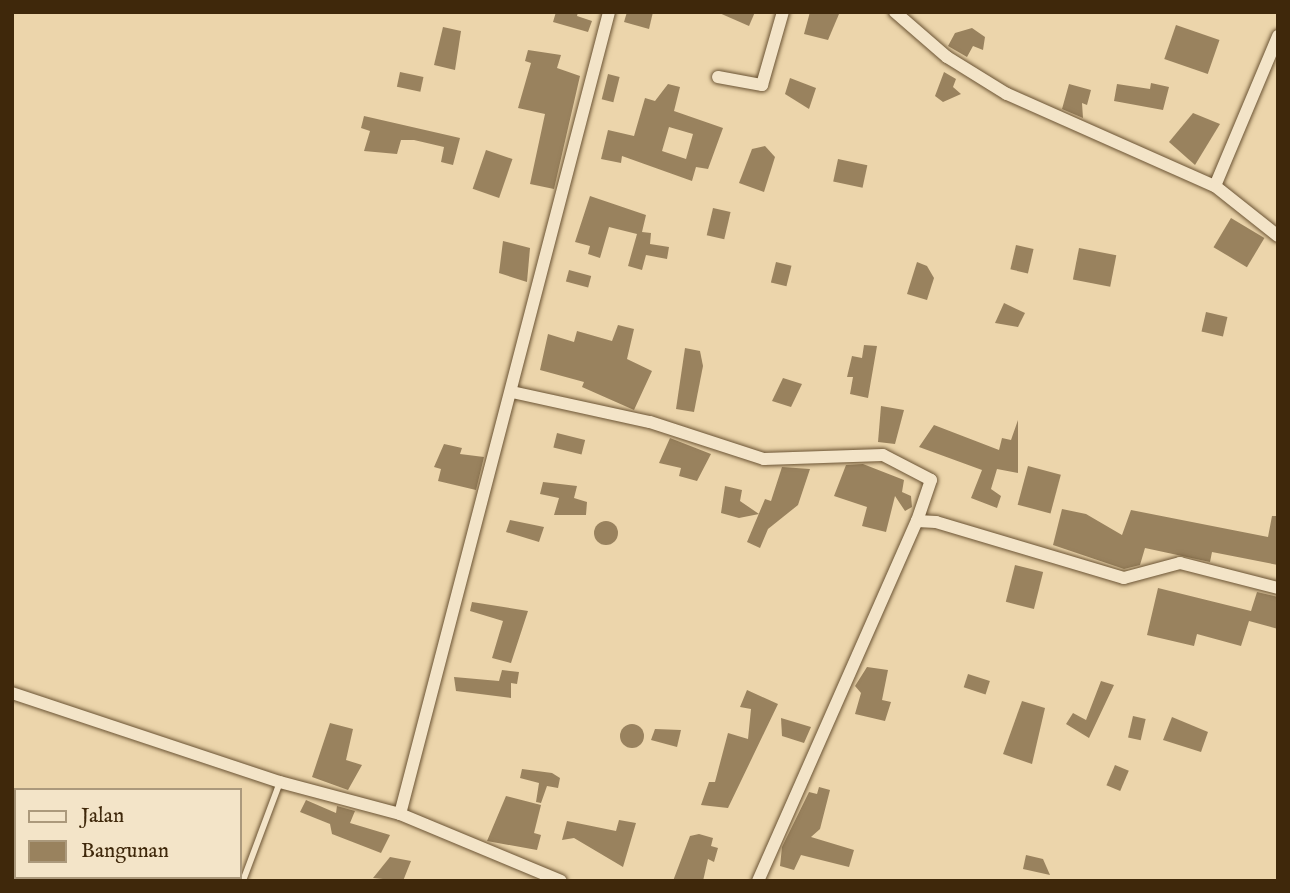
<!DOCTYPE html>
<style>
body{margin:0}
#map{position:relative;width:1290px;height:893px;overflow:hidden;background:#ecd5ab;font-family:"IM FELL English",serif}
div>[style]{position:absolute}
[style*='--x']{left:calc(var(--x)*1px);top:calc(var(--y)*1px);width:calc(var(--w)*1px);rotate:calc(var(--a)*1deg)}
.building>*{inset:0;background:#99825e;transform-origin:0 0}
.round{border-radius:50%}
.roads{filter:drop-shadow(0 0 2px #6a5333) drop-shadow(0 0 2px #6a5333)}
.service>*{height:6px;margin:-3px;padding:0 3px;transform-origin:3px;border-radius:3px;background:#f3e4c8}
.minor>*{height:12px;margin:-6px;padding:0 6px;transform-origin:6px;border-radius:6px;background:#f3e4c8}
span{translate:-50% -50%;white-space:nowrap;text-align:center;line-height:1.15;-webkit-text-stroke:6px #f3e4c8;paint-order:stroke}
.frame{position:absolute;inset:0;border:14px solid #3f280b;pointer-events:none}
.legend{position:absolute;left:14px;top:788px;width:228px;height:91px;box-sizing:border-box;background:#f3e4c8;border:2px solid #ab997c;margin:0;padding:9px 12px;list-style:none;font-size:21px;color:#3f280b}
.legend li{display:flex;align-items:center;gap:14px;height:35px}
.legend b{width:35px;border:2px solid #ab997c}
</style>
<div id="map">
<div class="building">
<div style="clip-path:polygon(556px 12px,578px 12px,577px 16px,592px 21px,588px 32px,553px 22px)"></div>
<div style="clip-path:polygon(627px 12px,653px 12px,649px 29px,624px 22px)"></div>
<div style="clip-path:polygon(717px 12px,755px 12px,749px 26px)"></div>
<div style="clip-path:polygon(810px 12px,839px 14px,828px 40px,804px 34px)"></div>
<div style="left:1176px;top:25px;width:46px;height:36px;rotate:19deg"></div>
<div style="clip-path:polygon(443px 27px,461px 31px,455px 70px,434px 65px)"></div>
<div style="clip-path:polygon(972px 28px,985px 37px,983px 50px,973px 46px,967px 57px,948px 46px,955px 33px)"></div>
<div style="clip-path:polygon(528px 50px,561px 55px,557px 68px,580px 76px,554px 189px,530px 184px,545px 114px,518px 108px,531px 63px,525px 61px)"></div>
<div style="left:400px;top:72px;width:24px;height:15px;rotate:12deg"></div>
<div style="clip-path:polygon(944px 72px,956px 79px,953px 87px,961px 94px,943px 102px,935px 96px)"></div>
<div style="left:608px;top:74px;width:12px;height:26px;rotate:14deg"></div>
<div style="clip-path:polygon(790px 78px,816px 88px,809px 109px,785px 94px)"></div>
<div style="clip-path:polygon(1151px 83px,1169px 87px,1163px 110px,1114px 101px,1117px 84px,1150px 89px)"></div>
<div style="clip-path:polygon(evenodd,668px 84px,680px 87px,674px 111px,723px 128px,708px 169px,696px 167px,692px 181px,622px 156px,621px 163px,601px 159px,608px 130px,634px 136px,645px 98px,655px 101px,668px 84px,669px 127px,693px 134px,686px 159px,662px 151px,669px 127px)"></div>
<div style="clip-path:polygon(1069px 84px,1091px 90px,1087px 105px,1082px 103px,1083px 118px,1062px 109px)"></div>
<div style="clip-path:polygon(1193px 113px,1220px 124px,1195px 165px,1169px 142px)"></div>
<div style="clip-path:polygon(364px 116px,460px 138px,453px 165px,441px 162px,444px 147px,414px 140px,401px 140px,397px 154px,364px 151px,370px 131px,361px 128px)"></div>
<div style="clip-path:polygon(765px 146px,775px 157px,764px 192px,739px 183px,752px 149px)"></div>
<div style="left:486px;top:150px;width:28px;height:41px;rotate:19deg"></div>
<div style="left:838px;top:159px;width:30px;height:23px;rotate:12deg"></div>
<div style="clip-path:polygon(590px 196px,646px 215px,642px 232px,651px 233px,650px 244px,669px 247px,667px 259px,646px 255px,642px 270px,628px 266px,637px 234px,609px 227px,600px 258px,588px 254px,590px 246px,575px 242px)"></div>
<div style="left:713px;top:208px;width:18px;height:28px;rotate:13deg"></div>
<div style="left:1231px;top:218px;width:39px;height:34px;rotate:31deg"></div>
<div style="clip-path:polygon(503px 241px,530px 248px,527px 282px,499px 273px)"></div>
<div style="left:1016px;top:245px;width:18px;height:25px;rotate:13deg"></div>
<div style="left:1079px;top:248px;width:38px;height:32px;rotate:11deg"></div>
<div style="left:776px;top:262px;width:16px;height:21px;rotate:14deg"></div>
<div style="clip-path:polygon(917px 262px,927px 266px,934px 278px,927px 300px,907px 294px)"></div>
<div style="left:569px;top:270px;width:23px;height:12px;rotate:15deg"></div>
<div style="clip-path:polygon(1004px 303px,1025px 313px,1018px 327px,995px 323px)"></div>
<div style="left:1206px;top:312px;width:22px;height:20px;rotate:13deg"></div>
<div style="clip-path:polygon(618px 325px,634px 329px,627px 359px,652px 371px,634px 410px,582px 387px,584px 382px,540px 370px,548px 334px,574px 342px,577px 331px,612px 341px)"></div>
<div style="clip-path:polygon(864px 345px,877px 346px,868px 398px,850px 394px,853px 377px,847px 377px,852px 356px,862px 358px)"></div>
<div style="clip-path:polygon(685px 348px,700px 351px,703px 366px,694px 412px,676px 409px)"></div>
<div style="clip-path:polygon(783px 378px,802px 384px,791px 407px,772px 401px)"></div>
<div style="clip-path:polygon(881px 406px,904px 410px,895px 444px,878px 442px)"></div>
<div style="clip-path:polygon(1018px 420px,1018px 473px,997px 469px,991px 489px,1001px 496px,997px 508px,971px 498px,982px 470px,919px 447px,934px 425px,999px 450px,1002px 438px,1011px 440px)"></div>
<div style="left:557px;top:433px;width:29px;height:15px;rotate:14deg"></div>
<div style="clip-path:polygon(670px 438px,711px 454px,697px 481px,679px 476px,681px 468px,659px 463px)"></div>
<div style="clip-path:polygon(444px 444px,462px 448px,460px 454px,484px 457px,476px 490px,438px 481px,441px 469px,434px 467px)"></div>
<div style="clip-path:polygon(863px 464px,904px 480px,902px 492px,911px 496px,912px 507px,905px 511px,895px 496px,886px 532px,862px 526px,867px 507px,834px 496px,846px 465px)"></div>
<div style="left:1028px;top:466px;width:34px;height:40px;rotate:15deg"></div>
<div style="clip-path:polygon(782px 467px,810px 469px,798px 505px,768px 529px,760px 548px,747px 542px,765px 499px,771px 501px)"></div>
<div style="clip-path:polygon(543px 482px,577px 486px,574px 498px,587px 502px,586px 515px,554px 515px,559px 498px,540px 494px)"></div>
<div style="clip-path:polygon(725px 486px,742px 490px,740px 501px,759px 514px,739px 518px,721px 513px)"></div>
<div style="clip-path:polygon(1062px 509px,1086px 514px,1122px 535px,1131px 510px,1268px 537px,1272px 516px,1278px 516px,1278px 565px,1212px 552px,1210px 562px,1145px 548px,1140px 565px,1124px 569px,1053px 545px)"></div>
<div style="clip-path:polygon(510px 520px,544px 527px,539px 542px,506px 532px)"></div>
<div class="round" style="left:594px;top:521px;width:24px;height:24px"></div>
<div style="left:1015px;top:565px;width:29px;height:38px;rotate:14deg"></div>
<div style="clip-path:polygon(1158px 588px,1251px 611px,1257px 592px,1278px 597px,1278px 629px,1249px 621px,1241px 646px,1197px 634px,1194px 646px,1147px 635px)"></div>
<div style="clip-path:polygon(472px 602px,528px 611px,511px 663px,492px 658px,503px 621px,470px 611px)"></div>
<div style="clip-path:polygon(867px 667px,888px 670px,882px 700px,891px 702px,885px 721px,855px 714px,861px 693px,855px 686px)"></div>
<div style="clip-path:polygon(502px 670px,519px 672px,517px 684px,511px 683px,511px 698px,456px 691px,454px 677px,499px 681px)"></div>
<div style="left:968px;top:674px;width:23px;height:14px;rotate:18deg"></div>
<div style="clip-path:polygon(1101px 681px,1114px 685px,1089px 738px,1066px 724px,1073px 713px,1086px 720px)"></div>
<div style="clip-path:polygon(747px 690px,778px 704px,728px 808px,701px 805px,709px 782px,715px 782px,728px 733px,748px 739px,751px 709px,740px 707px)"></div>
<div style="clip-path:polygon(1022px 701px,1045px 708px,1032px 764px,1003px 754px)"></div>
<div style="left:1133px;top:716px;width:13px;height:22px;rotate:13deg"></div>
<div style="clip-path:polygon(1172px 717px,1208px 732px,1201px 752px,1163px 740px)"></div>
<div style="clip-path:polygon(781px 718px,811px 727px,804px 743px,782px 736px)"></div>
<div style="clip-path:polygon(330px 723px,353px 729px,346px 760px,362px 765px,348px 790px,312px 777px)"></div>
<div class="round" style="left:620px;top:724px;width:24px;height:24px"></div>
<div style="clip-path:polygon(655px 729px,681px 730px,677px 747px,651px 740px)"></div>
<div style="left:1115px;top:765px;width:15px;height:22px;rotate:23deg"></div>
<div style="clip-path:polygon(522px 769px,552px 773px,560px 778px,558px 788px,547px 786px,541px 803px,536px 802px,539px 783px,520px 778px)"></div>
<div style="clip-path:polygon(819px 787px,830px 790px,820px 829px,811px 837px,854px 850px,849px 867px,801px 855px,794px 870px,780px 866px,782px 847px,809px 792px,817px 794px)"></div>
<div style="clip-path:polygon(506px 796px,541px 805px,534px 833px,541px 835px,537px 850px,487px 841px)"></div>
<div style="clip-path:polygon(306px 800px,336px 813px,337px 806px,355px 811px,350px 823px,390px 835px,381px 853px,332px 834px,330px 824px,300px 812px)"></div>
<div style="clip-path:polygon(619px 820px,636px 823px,623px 867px,574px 838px,562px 840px,567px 821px,616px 831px)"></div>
<div style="clip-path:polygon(699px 834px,713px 838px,711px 846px,718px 848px,714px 862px,708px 859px,703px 881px,673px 881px,690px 836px)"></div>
<div style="clip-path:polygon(1026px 855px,1043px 859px,1050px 875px,1023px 869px)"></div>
<div style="clip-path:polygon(390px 857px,411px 861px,403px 881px,373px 878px)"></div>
</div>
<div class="roads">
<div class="service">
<div style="--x:243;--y:881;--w:106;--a:-69.5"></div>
</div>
<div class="minor">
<div style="--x:895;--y:12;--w:69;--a:40.9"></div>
<div style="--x:947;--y:57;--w:70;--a:31.7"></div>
<div style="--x:1007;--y:94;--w:227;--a:23.9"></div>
<div style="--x:1215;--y:186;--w:80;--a:38.4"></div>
<div style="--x:718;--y:77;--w:45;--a:10.3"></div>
<div style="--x:762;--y:85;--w:76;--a:-74"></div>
<div style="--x:1215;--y:186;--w:163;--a:-67.2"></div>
<div style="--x:512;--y:392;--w:141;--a:12.3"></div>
<div style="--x:650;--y:422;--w:120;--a:18"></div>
<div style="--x:764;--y:459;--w:119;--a:-1.9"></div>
<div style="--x:883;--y:455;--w:54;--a:27.5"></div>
<div style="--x:931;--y:480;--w:43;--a:108.9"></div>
<div style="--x:12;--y:693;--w:282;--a:18.4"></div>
<div style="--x:280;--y:782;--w:124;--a:14.9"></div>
<div style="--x:400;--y:814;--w:829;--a:-75.39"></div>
<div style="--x:400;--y:814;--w:174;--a:22.6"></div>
<div style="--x:758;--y:881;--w:394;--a:-66.2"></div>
<div style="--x:917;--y:521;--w:19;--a:3"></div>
<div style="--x:936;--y:522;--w:196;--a:16.6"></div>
<div style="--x:1124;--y:578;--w:58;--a:-15"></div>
<div style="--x:1180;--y:563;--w:101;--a:14.3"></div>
</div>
</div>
<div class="frame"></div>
<ul class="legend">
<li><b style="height:9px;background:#f3e4c8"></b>Jalan</li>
<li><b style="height:19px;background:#99825e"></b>Bangunan</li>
</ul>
</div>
